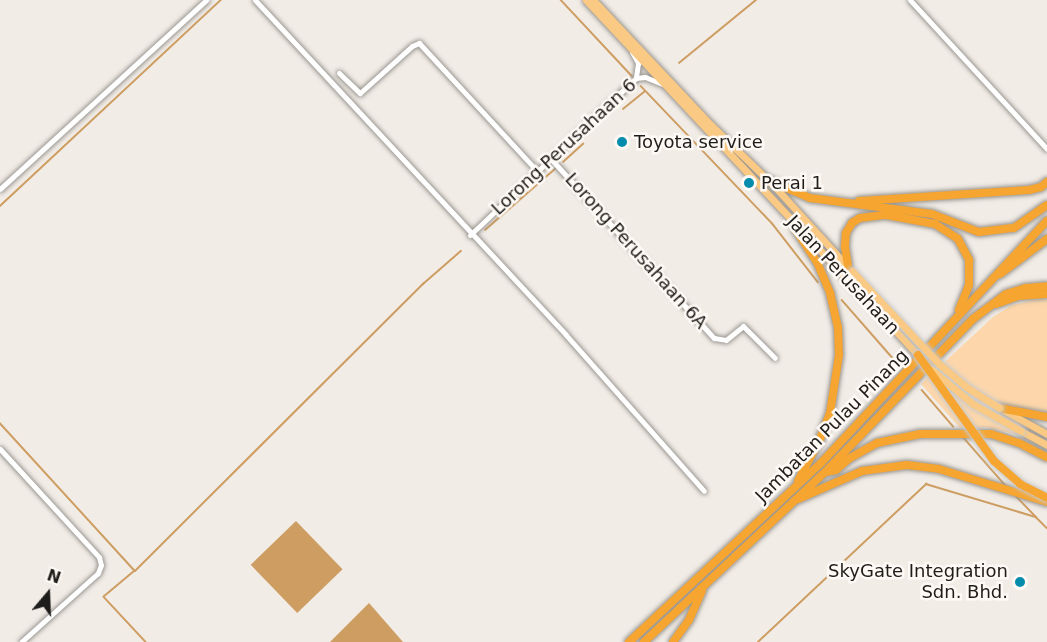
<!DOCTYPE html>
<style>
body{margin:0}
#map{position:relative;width:1047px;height:642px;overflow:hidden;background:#f1ece6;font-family:"DejaVu Sans",sans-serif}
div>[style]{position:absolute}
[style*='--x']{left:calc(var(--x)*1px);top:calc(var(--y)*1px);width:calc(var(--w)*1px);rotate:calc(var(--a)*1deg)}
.green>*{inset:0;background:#fdd7ab}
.water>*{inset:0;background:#ce9d62;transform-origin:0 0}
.stream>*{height:1.5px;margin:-0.75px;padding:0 0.75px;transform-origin:0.75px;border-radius:0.75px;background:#ce9d62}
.roads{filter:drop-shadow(0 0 2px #9b9792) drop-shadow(0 0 2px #9b9792)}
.minor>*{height:5px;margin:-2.5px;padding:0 2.5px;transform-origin:2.5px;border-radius:2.5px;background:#fff}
.major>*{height:7px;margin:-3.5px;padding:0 3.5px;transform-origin:3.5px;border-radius:3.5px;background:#fac983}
.highway>*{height:8px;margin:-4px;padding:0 4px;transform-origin:4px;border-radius:4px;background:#f6a530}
.bridges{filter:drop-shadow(0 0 2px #c9c9c8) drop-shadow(0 0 2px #c9c9c8)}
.major-bridge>*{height:7px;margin:-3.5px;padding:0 3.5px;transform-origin:3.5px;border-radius:3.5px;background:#fac983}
.highway-bridge>*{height:8px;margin:-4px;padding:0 4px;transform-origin:4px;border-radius:4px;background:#f6a530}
.dots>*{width:16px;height:16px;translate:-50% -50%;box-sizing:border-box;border:3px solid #fef9f4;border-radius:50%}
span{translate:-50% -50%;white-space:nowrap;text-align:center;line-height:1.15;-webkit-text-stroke:5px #fef9f4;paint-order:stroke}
.poi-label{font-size:18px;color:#1f1d1b}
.left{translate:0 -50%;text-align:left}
.right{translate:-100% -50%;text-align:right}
.street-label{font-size:18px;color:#1f1d1b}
.north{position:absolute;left:18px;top:564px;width:60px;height:60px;-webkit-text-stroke:4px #fef9f4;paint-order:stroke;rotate:19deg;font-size:16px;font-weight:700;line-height:24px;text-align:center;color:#1f1d1b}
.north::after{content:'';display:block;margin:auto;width:21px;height:27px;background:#1f1d1b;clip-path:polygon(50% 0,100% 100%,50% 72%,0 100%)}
</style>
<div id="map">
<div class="green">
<div style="clip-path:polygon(1035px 300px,1047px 300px,1047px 412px,1034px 409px,1019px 435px,986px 427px,960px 428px,921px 384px,993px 317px,1012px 305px)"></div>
</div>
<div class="water">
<div style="left:296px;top:521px;width:67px;height:63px;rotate:46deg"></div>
<div style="clip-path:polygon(369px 603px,403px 642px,330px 642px)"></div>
</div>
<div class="stream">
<div style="--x:561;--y:0;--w:104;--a:46.9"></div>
<div style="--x:679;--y:63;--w:99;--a:-39.3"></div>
<div style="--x:641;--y:86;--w:190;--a:46.3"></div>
<div style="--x:772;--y:223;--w:75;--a:52.1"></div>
<div style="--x:623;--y:109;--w:28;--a:-39"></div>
<div style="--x:563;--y:162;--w:27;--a:-42"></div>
<div style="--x:0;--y:206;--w:302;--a:-43"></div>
<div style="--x:485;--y:230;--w:93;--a:-41.1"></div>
<div style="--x:842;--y:300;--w:86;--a:48.8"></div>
<div style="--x:922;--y:390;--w:48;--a:49.3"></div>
<div style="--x:0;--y:423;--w:200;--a:47.6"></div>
<div style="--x:135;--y:571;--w:40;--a:140"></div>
<div style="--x:104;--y:597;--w:62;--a:47"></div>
<div style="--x:964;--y:438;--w:64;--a:48.8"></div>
<div style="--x:1016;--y:496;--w:28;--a:46"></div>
<div style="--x:135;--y:571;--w:407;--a:-44.9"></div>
<div style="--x:423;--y:284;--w:50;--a:-41"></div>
<div style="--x:758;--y:642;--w:231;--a:-43.2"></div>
<div style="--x:926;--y:484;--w:115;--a:16.7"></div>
<div style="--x:1036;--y:517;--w:16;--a:45"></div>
</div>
<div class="roads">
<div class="minor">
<div style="--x:255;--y:0;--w:457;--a:47.1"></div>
<div style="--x:566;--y:335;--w:208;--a:48.5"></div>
<div style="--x:910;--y:0;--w:202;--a:47.4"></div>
<div style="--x:632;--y:52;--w:13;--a:61"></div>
<div style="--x:638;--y:63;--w:15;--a:98"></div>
<div style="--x:339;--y:73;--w:29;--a:44"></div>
<div style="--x:360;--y:93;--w:70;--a:-42.1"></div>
<div style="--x:412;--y:46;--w:8;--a:-23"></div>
<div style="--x:419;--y:43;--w:174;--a:47.3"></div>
<div style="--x:551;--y:159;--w:242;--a:47.7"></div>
<div style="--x:714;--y:338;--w:12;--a:9"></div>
<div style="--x:726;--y:340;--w:22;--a:-39"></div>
<div style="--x:743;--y:326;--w:45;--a:45"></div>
<div style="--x:0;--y:189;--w:280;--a:-42.5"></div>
<div style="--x:470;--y:235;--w:228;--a:-43.4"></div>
<div style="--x:636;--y:78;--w:9;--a:-6"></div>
<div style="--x:645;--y:77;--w:18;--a:22"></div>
<div style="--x:0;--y:449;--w:147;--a:47.5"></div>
<div style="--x:99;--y:557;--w:8;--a:76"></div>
<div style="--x:101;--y:565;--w:9;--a:111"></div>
<div style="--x:98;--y:573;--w:103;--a:138.1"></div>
</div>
<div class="major">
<div style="--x:586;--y:0;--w:486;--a:46.9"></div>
<div style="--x:593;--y:0;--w:172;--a:46.7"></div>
<div style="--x:711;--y:125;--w:91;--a:44.1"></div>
<div style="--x:776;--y:188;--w:107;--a:47.7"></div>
<div style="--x:1005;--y:411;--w:48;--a:28.7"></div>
<div style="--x:1021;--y:431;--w:30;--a:28"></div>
</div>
<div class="highway">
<div style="--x:768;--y:180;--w:46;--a:23.2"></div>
<div style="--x:810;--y:198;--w:123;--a:7.5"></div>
<div style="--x:932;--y:214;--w:50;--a:21"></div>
<div style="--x:979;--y:232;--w:35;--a:-7"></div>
<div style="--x:1014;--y:228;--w:40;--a:-34.9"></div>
<div style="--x:859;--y:201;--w:170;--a:-3.7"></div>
<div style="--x:1029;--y:190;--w:12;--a:-14"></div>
<div style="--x:1041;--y:187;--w:8;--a:-40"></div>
<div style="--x:796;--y:224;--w:6;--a:90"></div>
<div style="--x:796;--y:230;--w:38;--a:57"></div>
<div style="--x:817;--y:262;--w:34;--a:67"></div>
<div style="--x:830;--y:293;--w:35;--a:77"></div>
<div style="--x:838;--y:327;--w:28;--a:88"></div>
<div style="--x:839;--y:355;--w:59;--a:98.8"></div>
<div style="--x:830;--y:413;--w:30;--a:111"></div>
<div style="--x:819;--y:441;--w:45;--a:117.7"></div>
<div style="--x:848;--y:266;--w:20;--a:-99"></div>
<div style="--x:845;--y:246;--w:13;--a:-86"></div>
<div style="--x:846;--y:233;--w:12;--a:-59"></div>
<div style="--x:852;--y:223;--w:9;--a:-32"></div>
<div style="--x:860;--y:218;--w:26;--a:-7"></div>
<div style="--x:886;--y:215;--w:50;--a:10.4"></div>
<div style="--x:935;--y:224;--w:27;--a:33"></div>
<div style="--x:958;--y:239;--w:24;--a:62"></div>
<div style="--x:969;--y:260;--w:25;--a:90"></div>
<div style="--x:969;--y:285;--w:27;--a:112"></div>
<div style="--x:1000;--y:274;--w:59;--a:-36.7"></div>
<div style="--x:996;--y:304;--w:23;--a:-20"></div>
<div style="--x:1018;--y:296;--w:29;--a:-4"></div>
<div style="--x:999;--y:408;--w:49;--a:10.6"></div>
<div style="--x:826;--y:472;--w:10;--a:-11"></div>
<div style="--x:836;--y:470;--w:18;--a:-41"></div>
<div style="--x:850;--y:458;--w:31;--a:-29"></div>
<div style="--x:877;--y:443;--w:44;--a:-11.8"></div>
<div style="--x:920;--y:434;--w:71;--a:0"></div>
<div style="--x:991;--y:434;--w:29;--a:18"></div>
<div style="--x:1019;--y:443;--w:31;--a:27"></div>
<div style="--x:798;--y:499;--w:70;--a:-23.6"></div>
<div style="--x:862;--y:471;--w:45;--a:-7.6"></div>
<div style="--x:907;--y:465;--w:32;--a:7"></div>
<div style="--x:939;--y:469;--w:113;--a:17"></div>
<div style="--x:629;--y:642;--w:262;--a:-43"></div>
<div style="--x:821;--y:463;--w:331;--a:-47"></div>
<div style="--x:644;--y:642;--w:254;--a:-43.2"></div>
<div style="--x:829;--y:468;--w:207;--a:-46"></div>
<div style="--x:973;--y:319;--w:41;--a:-37.1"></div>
<div style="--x:1006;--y:294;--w:21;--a:-17"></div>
<div style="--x:1026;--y:288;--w:21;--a:-5"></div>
<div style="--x:673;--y:642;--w:27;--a:-54"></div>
<div style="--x:689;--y:620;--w:32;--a:-66"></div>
</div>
</div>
<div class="bridges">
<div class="major-bridge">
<div style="--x:852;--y:271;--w:127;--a:46.9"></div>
<div style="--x:939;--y:364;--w:35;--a:40"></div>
<div style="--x:966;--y:387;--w:39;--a:32"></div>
<div style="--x:932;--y:370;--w:53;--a:39.7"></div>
<div style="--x:973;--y:404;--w:55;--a:29.4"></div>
</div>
<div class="highway-bridge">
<div style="--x:918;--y:355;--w:130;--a:54.4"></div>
<div style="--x:994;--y:461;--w:35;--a:41"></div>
<div style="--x:1020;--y:484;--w:30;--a:27"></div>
</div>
</div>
<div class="dots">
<div style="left:622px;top:142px;background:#038cab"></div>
<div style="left:749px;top:183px;background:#038cab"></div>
<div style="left:1020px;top:582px;background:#038cab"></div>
</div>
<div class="poi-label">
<span class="left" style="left:634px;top:142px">Toyota service</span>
<span class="left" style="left:761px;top:183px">Perai 1</span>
<span class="right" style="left:1008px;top:582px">SkyGate Integration<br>Sdn. Bhd.</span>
</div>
<div class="street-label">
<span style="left:564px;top:147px;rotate:-43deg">Lorong Perusahaan 6</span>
<span style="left:636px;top:251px;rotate:48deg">Lorong Perusahaan 6A</span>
<span style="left:843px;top:275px;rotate:47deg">Jalan Perusahaan</span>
<span style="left:832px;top:426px;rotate:-45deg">Jambatan Pulau Pinang</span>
</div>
<div class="north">N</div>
</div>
